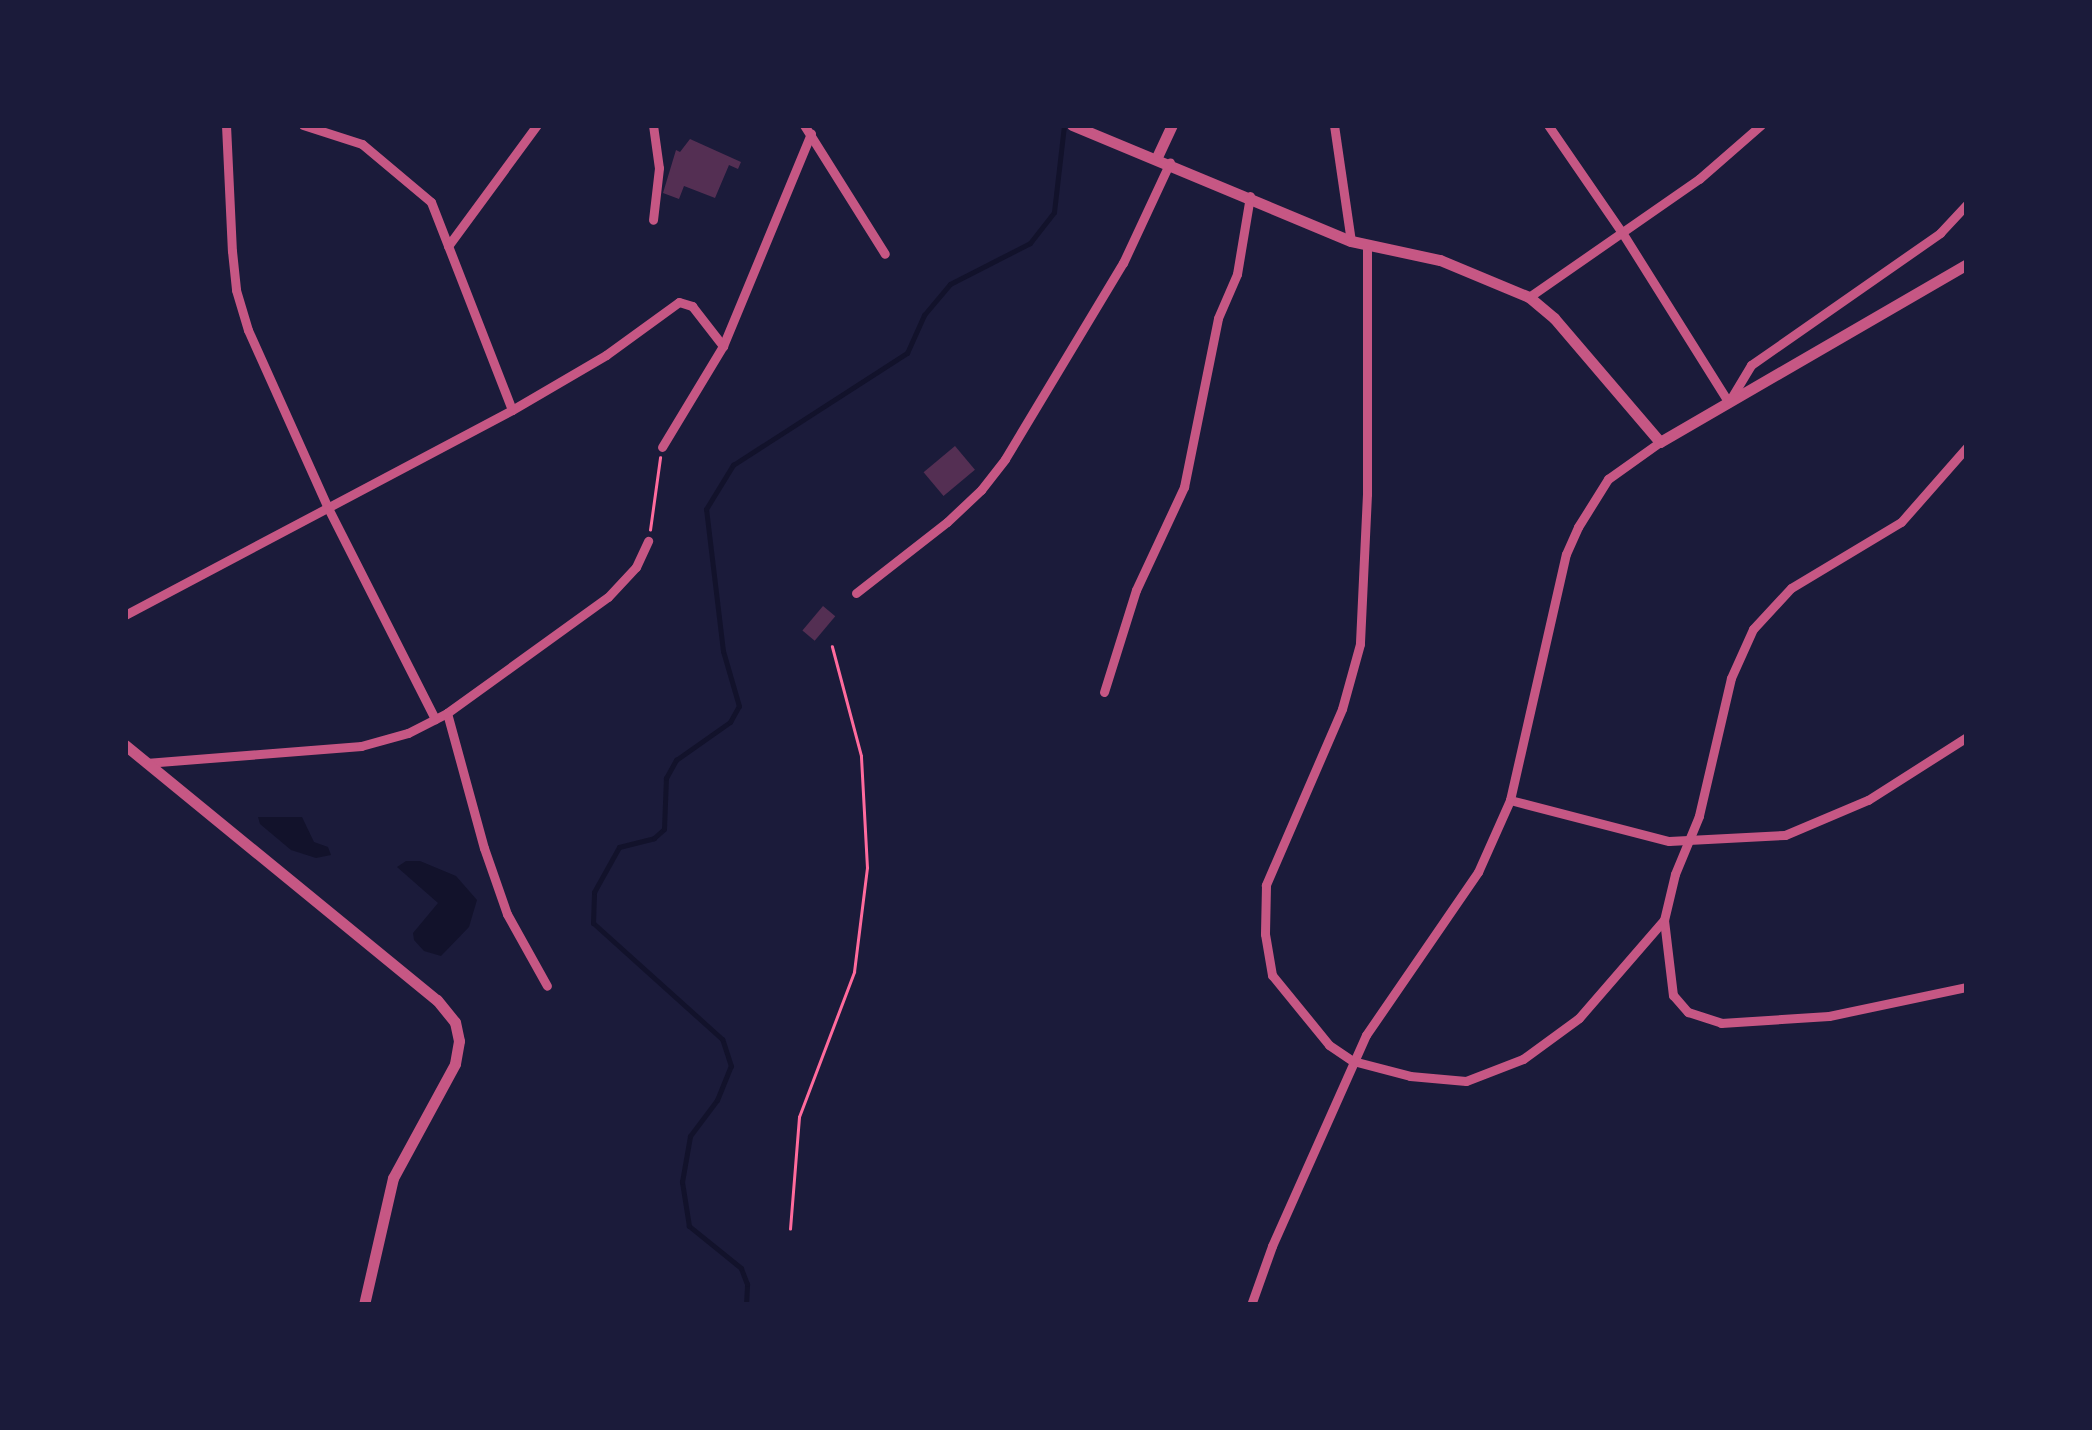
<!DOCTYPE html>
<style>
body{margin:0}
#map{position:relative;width:2092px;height:1430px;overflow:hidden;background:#1b1b3a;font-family:Rubik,sans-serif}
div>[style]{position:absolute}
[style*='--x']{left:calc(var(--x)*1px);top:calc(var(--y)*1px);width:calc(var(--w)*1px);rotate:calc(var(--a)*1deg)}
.water>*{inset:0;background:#12122b}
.stream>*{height:5px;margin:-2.5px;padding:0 2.5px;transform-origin:2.5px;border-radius:2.5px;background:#12122b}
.building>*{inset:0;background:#542f53;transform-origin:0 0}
.path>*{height:2.5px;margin:-1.25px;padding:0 1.25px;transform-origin:1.25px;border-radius:1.25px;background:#ff6b9d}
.minor>*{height:9px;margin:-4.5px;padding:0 4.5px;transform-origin:4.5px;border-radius:4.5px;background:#c65784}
.tertiary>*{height:11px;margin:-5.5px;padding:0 5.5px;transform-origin:5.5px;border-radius:5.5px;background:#c65784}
span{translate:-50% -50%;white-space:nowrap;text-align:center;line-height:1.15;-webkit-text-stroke:8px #1b1b3a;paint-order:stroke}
.frame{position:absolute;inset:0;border:128px solid #1b1b3a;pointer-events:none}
</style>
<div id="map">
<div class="water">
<div style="clip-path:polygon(258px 817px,302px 817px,314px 842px,328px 847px,331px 855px,316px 858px,291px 850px,260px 824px)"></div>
<div style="clip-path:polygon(406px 861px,420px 861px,456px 876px,477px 900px,469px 927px,441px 956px,424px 951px,414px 940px,413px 933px,438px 903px,397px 867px)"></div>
</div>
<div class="stream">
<div style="--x:746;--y:1305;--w:21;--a:-87"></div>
<div style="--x:747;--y:1284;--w:17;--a:-111"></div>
<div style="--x:741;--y:1268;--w:67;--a:-141.1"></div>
<div style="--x:689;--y:1226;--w:45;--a:-99"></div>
<div style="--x:682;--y:1182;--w:47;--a:-80.1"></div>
<div style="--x:690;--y:1136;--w:45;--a:-53.1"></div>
<div style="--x:717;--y:1100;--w:37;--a:-68"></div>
<div style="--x:731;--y:1066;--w:28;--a:-108"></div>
<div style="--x:722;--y:1039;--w:173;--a:-138"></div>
<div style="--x:593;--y:923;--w:31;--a:-88"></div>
<div style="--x:594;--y:892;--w:51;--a:-60.9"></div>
<div style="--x:619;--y:847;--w:36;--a:-14"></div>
<div style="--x:654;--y:838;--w:13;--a:-42"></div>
<div style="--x:664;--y:829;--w:51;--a:-87.8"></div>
<div style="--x:666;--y:778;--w:21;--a:-61"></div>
<div style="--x:676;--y:760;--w:66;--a:-35.1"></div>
<div style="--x:730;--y:722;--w:18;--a:-61"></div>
<div style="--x:739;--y:706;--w:57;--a:-106.2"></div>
<div style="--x:723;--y:651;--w:143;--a:-96.8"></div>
<div style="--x:706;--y:509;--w:52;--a:-58.5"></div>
<div style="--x:733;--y:465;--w:207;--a:-32.8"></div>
<div style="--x:907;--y:353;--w:42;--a:-65.9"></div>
<div style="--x:924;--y:315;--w:40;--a:-50"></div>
<div style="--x:950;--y:284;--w:90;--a:-27.1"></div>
<div style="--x:1030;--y:243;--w:39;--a:-52"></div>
<div style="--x:1054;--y:212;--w:88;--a:-83.4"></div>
</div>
<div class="building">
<div style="clip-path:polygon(690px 139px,741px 162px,738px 169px,729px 165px,715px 198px,684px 186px,679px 199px,663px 193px,676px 150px,680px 152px)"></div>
<div style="left:955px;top:446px;width:31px;height:41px;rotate:50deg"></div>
<div style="left:823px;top:606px;width:16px;height:32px;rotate:40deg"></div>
</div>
<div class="path">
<div style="--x:650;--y:530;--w:73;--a:-82.1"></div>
<div style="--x:790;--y:1229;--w:112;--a:-85.4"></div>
<div style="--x:799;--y:1117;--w:155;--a:-69.2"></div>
<div style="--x:854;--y:972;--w:105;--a:-82.9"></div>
<div style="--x:867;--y:868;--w:112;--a:-93.1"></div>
<div style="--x:861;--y:756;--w:113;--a:-104.9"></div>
</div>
<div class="minor">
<div style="--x:226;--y:125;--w:126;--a:87.3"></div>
<div style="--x:232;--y:251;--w:39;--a:84"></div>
<div style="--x:236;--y:290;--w:42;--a:73.3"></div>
<div style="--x:248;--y:330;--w:193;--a:65.8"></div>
<div style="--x:327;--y:506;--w:239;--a:63.1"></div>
<div style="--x:303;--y:125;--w:62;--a:17.9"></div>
<div style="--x:362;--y:144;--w:90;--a:40"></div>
<div style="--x:431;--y:202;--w:223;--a:68.7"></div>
<div style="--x:653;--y:125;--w:43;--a:82.1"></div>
<div style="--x:659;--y:168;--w:52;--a:96.6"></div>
<div style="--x:804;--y:125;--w:152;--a:57.9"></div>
<div style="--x:1334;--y:125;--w:117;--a:81.7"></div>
<div style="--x:1548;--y:125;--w:132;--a:55.5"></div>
<div style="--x:1623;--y:234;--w:199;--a:57.9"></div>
<div style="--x:448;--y:246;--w:150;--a:-53.7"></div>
<div style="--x:1367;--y:246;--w:248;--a:90"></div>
<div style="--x:1367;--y:494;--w:150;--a:92.7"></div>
<div style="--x:1360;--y:644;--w:67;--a:105.5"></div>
<div style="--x:1342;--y:709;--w:192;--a:113.4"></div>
<div style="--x:1266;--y:885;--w:49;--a:91.2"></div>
<div style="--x:1265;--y:934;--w:42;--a:80.3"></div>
<div style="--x:1272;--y:975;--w:90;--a:50.8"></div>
<div style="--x:1329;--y:1045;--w:29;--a:34"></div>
<div style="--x:1353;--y:1061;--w:59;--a:14.7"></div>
<div style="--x:1410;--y:1076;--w:56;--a:5.1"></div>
<div style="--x:1466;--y:1081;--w:61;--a:-21.1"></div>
<div style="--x:1523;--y:1059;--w:69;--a:-36.2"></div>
<div style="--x:1579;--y:1018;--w:130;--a:-49.1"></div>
<div style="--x:1529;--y:297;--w:207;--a:-34.8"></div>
<div style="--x:1699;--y:179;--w:82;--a:-41.1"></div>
<div style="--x:1730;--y:400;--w:41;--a:-59"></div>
<div style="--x:1751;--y:365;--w:231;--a:-34.9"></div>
<div style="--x:1940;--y:233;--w:40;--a:-47"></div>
<div style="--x:662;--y:447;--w:118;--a:-58.9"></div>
<div style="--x:723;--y:346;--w:230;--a:-67.5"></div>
<div style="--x:1967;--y:447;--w:100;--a:131.3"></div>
<div style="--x:1901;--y:522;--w:128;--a:149"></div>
<div style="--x:1791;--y:588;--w:56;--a:132.8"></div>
<div style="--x:1753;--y:629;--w:54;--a:114.2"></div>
<div style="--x:1731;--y:678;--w:142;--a:103.1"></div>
<div style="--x:1699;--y:816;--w:63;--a:112.5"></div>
<div style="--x:1675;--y:874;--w:47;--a:103.4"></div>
<div style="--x:1664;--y:920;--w:76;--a:83.2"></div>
<div style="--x:1673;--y:995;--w:23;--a:49"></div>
<div style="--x:1688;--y:1012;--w:35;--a:18"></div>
<div style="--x:1721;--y:1023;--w:108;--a:-3.7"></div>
<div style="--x:1829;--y:1016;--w:141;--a:-11.9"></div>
<div style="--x:856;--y:593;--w:115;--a:-38"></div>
<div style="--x:947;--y:522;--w:47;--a:-43.3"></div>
<div style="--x:981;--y:490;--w:39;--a:-52"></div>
<div style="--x:1005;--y:459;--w:229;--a:-59"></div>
<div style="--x:1123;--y:263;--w:111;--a:-65"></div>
<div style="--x:125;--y:615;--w:438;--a:-27.9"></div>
<div style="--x:512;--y:410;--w:109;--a:-30.3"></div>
<div style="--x:606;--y:355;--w:90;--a:-36"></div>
<div style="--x:679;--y:302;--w:14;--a:17"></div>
<div style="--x:692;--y:306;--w:51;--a:52.2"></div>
<div style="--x:1104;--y:692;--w:107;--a:-72.6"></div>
<div style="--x:1136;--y:590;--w:114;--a:-65"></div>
<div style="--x:1184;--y:487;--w:172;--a:-78.6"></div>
<div style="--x:1218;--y:318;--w:48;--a:-66.6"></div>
<div style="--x:1237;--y:274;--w:79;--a:-80.5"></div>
<div style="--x:447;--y:713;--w:140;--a:74.7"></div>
<div style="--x:484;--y:848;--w:70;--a:70.8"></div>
<div style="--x:507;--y:914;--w:82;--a:60.9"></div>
<div style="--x:146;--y:763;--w:216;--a:-4.5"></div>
<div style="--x:361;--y:746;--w:49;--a:-15.5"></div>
<div style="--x:408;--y:733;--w:44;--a:-27.1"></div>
<div style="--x:447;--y:713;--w:198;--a:-35.8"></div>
<div style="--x:608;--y:597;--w:41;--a:-47"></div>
<div style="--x:636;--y:567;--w:29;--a:-65"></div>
<div style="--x:1510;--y:800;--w:164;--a:14.5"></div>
<div style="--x:1669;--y:841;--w:116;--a:-3"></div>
<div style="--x:1785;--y:835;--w:90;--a:-22.9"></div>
<div style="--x:1868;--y:800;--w:117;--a:-32.5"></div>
<div style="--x:1251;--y:1305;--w:63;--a:-70.4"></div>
<div style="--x:1272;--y:1246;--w:231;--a:-66"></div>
<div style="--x:1366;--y:1035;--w:198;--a:-55.5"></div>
<div style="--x:1478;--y:872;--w:79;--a:-66"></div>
<div style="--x:1510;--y:800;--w:252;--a:-77.2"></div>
<div style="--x:1566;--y:554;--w:30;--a:-66"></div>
<div style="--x:1578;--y:527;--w:57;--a:-58"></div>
<div style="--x:1608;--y:479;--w:64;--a:-35.4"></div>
</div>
<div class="tertiary">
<div style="--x:1072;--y:125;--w:302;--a:22.6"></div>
<div style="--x:1351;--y:241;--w:91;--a:12.1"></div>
<div style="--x:1440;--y:260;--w:96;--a:22.6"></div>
<div style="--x:1529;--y:297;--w:33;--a:40"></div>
<div style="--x:1554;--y:318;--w:163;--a:49.5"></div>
<div style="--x:1660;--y:442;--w:355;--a:-30.1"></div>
<div style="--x:1157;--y:157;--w:35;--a:-65"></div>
<div style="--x:125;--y:745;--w:403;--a:39.3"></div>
<div style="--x:437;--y:1000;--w:28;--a:51"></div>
<div style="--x:455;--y:1022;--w:19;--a:78"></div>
<div style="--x:459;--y:1041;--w:23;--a:100"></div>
<div style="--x:455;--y:1064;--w:130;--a:118.5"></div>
<div style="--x:393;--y:1178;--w:130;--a:102.9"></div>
</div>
<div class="frame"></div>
</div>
